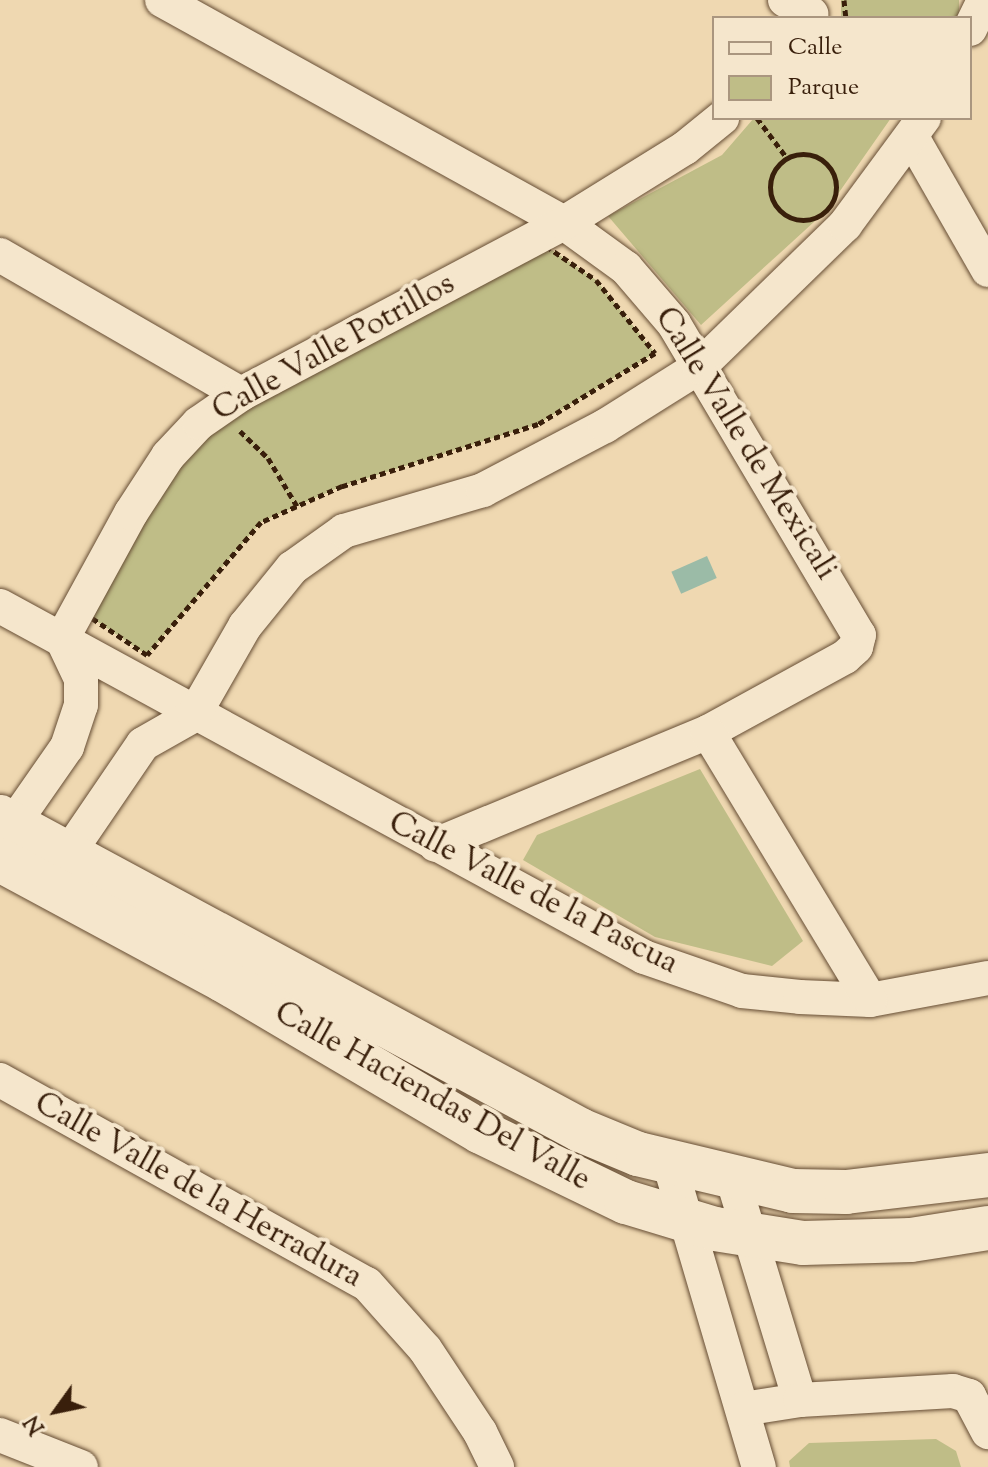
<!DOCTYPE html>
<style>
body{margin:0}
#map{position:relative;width:988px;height:1467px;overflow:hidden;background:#efd8b1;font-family:"Sorts Mill Goudy",serif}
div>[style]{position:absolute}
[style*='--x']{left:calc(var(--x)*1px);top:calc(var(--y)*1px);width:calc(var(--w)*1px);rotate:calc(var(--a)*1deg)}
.green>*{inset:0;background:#bfbd87;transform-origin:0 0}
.water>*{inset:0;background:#9bbba7;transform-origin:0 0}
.path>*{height:5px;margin-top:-2.5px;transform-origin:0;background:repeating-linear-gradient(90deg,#391f0b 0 6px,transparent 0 10px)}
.path>.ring{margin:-2.5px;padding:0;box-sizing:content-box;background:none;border:5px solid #391f0b;border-radius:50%}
.roads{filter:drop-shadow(0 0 2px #664d34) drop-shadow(0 0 2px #664d34)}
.street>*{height:34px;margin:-17px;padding:0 17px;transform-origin:17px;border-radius:17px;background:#f5e6cc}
.secondary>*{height:44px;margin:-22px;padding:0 22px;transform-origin:22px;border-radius:22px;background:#f5e6cc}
span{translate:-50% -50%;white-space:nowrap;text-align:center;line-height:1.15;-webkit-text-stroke:8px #f5e6cc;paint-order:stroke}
.street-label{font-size:32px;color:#391f0b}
.legend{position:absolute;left:712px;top:16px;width:260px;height:104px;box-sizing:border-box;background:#f5e6cc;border:2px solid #aa967f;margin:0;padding:10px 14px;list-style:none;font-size:24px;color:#391f0b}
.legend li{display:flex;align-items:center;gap:16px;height:40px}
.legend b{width:40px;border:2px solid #aa967f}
.north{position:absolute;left:16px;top:1371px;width:80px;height:80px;-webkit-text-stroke:6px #f5e6cc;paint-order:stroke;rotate:237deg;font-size:22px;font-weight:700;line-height:32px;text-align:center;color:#391f0b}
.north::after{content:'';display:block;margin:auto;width:28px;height:36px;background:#391f0b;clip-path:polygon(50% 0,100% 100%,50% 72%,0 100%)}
</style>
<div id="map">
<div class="green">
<div style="left:841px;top:0;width:118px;height:21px"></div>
<div style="clip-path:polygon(754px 118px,891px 118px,826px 211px,701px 325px,608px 216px,722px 155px)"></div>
<div style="clip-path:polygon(546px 246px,596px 280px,655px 353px,538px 424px,342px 486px,261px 522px,147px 655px,80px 610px,164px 467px,235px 404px)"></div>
<div style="clip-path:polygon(700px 769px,803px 941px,772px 966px,655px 937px,523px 860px,537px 835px)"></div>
<div style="clip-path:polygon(936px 1439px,956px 1451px,961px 1467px,790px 1467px,789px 1461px,809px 1443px)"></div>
</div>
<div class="water">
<div style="left:707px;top:556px;width:24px;height:39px;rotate:66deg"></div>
</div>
<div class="path">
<div style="--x:844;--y:0;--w:18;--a:84"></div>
<div style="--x:757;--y:118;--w:50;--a:53.1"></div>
<div class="ring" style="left:770px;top:154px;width:61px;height:61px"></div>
<div style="--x:546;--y:246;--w:60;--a:34.2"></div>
<div style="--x:596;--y:280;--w:94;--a:51.1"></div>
<div style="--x:655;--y:353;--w:137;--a:148.7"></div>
<div style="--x:538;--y:424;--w:206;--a:162.4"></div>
<div style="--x:342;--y:486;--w:89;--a:156"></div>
<div style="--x:261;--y:522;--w:175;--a:130.6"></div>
<div style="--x:147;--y:655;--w:81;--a:-146.1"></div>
<div style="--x:80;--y:610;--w:166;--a:-59.6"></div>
<div style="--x:164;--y:467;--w:95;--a:-41.6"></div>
<div style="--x:235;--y:404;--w:349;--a:-26.9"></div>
<div style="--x:240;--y:431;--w:39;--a:44"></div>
<div style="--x:268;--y:458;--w:56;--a:58.9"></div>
</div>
<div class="roads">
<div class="street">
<div style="--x:162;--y:0;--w:460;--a:29"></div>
<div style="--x:564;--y:223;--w:77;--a:36"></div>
<div style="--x:626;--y:268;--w:74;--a:49.4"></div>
<div style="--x:674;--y:324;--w:362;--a:59.3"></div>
<div style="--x:859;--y:635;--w:12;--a:104"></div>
<div style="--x:856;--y:647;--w:15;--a:138"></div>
<div style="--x:845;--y:657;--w:156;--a:151.3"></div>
<div style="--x:708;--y:732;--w:295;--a:157.5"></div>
<div style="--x:785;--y:0;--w:30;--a:28"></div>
<div style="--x:970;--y:29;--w:32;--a:-64"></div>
<div style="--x:913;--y:139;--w:151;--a:60.2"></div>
<div style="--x:0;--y:255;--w:278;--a:30"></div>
<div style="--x:0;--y:606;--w:733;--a:28.59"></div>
<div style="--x:644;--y:957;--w:104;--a:19.1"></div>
<div style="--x:742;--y:991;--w:58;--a:5.9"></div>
<div style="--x:800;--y:997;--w:70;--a:2.5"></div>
<div style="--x:870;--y:1000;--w:120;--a:-10.6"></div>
<div style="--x:708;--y:732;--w:313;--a:58.8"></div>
<div style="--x:0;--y:843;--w:117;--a:-55.1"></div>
<div style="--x:67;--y:747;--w:44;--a:-71.6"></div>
<div style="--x:81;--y:705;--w:26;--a:-90"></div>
<div style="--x:81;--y:679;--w:44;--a:-115.4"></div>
<div style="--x:62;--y:639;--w:144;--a:-61.3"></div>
<div style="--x:131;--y:513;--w:68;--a:-57"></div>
<div style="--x:168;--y:456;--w:45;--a:-46.8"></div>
<div style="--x:199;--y:423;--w:51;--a:-34.6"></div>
<div style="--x:241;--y:394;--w:365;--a:-27.9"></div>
<div style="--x:564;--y:223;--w:142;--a:-31.8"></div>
<div style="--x:685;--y:148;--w:48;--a:-39"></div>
<div style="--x:55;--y:873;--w:156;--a:-55.7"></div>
<div style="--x:143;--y:744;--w:59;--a:-29.6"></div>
<div style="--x:194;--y:715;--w:103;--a:-60.2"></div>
<div style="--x:245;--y:626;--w:75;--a:-51"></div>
<div style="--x:292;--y:568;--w:64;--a:-35.4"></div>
<div style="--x:344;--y:531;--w:145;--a:-16.4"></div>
<div style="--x:483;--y:490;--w:138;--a:-27.7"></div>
<div style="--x:605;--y:426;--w:111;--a:-32.1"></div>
<div style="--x:699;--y:367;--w:204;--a:-44.2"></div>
<div style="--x:845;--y:225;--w:133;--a:-53.6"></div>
<div style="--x:0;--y:1080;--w:420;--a:29.1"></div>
<div style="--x:367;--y:1284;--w:87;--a:48.3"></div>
<div style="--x:425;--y:1349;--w:100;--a:56.5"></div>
<div style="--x:480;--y:1432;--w:39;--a:64"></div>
<div style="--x:669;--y:1162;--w:318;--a:73.6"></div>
<div style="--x:733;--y:1180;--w:230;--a:73.1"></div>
<div style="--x:743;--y:1409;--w:58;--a:-9"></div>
<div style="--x:800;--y:1400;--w:153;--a:-3.4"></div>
<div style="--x:953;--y:1391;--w:17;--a:17"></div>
<div style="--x:969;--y:1396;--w:41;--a:62.2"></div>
<div style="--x:0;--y:1435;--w:87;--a:21.6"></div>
</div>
<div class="secondary">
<div style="--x:0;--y:817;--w:659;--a:28.35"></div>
<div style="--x:580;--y:1130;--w:63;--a:22.5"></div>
<div style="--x:638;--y:1154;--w:159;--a:13.4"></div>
<div style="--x:793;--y:1191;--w:53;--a:1.1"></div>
<div style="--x:846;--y:1192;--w:143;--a:-6.8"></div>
<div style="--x:0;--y:860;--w:253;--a:28.3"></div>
<div style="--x:223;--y:980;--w:299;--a:30.5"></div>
<div style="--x:481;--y:1132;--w:161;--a:25.8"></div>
<div style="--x:626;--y:1202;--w:93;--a:16.9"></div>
<div style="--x:715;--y:1229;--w:89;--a:9"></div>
<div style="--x:803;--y:1243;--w:108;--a:-1.6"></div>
<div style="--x:911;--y:1240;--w:78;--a:-8.9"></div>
</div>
</div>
<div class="street-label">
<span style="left:334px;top:348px;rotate:-29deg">Calle Valle Potrillos</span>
<span style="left:745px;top:444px;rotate:58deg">Calle Valle de Mexicali</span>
<span style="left:533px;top:894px;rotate:27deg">Calle Valle de la Pascua</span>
<span style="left:432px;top:1097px;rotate:29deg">Calle Haciendas Del Valle</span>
<span style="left:198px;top:1191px;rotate:29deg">Calle Valle de la Herradura</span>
</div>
<ul class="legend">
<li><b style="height:10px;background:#f5e6cc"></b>Calle</li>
<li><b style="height:22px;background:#bfbd87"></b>Parque</li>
</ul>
<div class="north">N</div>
</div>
